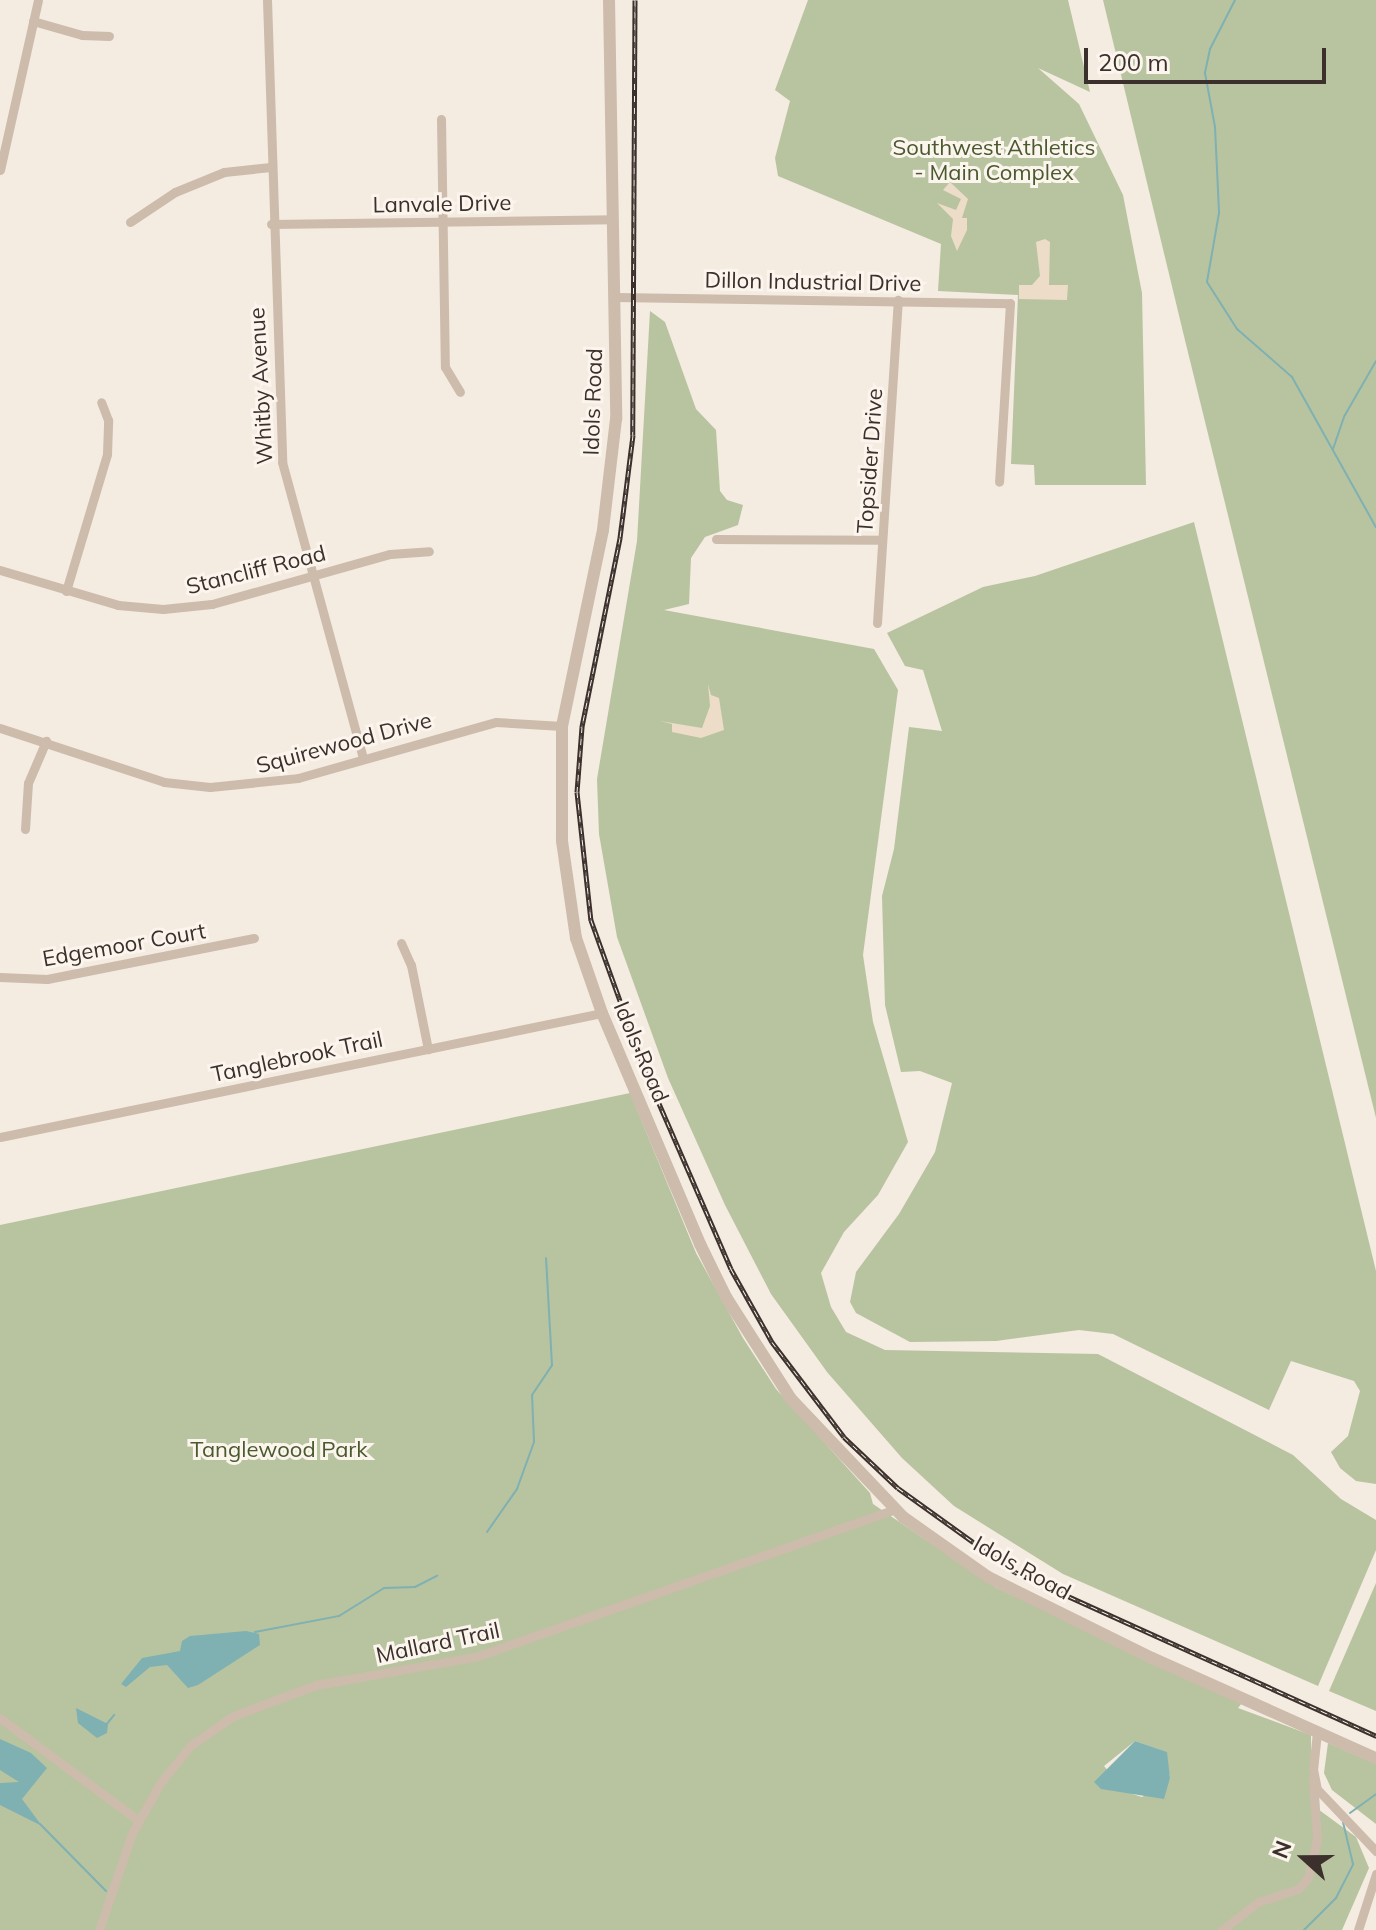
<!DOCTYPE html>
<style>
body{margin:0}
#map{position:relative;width:1376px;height:1930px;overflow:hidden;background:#f4ebe1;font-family:Mulish,sans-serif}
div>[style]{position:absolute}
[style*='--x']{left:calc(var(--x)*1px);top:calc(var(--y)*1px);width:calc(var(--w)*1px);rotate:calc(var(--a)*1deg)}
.green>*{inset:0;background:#b8c4a0}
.plaza>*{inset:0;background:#ecdcc8}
.water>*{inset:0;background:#7fb0b2}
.stream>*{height:2px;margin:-1px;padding:0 1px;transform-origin:1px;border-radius:1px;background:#7fb0b2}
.minor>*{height:9px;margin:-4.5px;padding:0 4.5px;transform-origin:4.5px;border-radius:4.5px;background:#cdbbac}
.tertiary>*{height:12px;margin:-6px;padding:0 6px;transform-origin:6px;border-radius:6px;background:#cdbbac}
.rail>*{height:5px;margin-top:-2.5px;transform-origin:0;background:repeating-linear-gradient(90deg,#fbf5ee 0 6px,#3b302b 0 12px);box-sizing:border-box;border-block:2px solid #3b302b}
span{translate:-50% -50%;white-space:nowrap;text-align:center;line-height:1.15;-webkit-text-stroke:6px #fbf5ee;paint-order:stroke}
.park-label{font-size:22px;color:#4a5a2e}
.street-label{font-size:22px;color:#3b302b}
.north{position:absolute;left:1264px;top:1818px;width:80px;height:80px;-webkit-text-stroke:6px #fbf5ee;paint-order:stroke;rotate:291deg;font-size:22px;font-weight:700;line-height:32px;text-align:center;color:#3b302b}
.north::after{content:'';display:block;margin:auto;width:28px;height:36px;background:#3b302b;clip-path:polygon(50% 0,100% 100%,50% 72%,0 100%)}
.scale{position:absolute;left:1084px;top:48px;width:242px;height:36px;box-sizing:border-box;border:4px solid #3b302b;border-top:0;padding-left:10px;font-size:24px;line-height:28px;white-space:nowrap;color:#3b302b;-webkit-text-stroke:6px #fbf5ee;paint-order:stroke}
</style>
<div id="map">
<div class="green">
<div style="clip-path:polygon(808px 0,1068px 0,1090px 92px,1038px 68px,1079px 104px,1123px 195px,1142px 293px,1146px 485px,1035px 485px,1034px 465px,1011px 464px,1018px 295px,938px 291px,941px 244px,778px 176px,775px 158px,790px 101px,775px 90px)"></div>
<div style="clip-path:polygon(1103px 0,1376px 0,1376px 1118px,1183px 332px)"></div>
<div style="clip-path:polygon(650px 311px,665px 322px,696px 409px,716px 430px,720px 491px,727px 500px,743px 505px,738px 525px,705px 537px,691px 558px,689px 604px,664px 610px,874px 649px,898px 690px,863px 955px,873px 1022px,908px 1142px,878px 1195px,844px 1232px,821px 1273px,831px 1307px,846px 1332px,885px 1350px,1098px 1354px,1293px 1455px,1341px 1499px,1376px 1520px,1376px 1550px,1318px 1686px,1063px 1574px,954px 1506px,902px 1458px,827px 1372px,771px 1294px,725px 1205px,668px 1078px,617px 937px,599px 834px,597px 779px,637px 541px)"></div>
<div style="clip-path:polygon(1194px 522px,1376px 1271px,1376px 1484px,1356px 1481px,1340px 1468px,1331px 1452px,1348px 1436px,1360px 1391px,1354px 1381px,1291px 1361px,1269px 1410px,1113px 1334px,1079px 1330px,996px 1341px,910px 1342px,856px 1313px,850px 1302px,856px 1272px,899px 1214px,935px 1152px,952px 1083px,920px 1071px,901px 1072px,885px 1005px,882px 896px,894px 849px,909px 727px,942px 731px,923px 670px,905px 666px,887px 633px,983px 587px,1035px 576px)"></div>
<div style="clip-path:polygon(evenodd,630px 1093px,696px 1253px,743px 1338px,776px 1389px,870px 1493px,873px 1504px,995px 1587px,1242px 1703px,1238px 1708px,1311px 1735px,1311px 1804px,1356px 1837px,1369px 1868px,1342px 1930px,0 1930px,0 1225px,630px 1093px,1135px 1741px,1166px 1752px,1170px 1779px,1142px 1797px,1126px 1792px,1104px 1766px,1135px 1741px)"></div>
<div style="clip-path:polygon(1376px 1583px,1376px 1711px,1329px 1691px)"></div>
<div style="clip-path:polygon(1328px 1743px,1376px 1764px,1376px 1824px,1332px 1790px,1324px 1773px)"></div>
</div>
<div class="plaza">
<div style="clip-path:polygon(950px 182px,968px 199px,962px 218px,967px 218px,967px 230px,957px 251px,951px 236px,953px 219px,937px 203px,956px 210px,961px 199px,943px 190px)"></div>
<div style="clip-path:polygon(1045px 239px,1050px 242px,1049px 285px,1068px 285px,1067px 300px,1019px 299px,1019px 285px,1032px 285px,1040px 276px,1036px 242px)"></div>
<div style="clip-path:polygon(708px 684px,711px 695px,719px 698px,724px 730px,701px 738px,672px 732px,672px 724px,660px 721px,702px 728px,710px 706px)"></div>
</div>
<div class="water">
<div style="clip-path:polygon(246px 1631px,259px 1634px,260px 1645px,198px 1685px,188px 1688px,167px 1665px,150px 1667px,126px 1687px,121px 1684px,142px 1658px,180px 1651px,182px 1641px,190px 1636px)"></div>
<div style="clip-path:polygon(76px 1708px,108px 1724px,107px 1733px,97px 1738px,78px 1723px)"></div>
<div style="clip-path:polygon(0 1739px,31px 1753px,47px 1768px,22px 1799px,42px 1826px,0 1805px,0 1783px,19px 1782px,0 1770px)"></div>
<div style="clip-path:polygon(1135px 1741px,1167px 1752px,1170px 1778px,1164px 1799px,1101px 1789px,1094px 1782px)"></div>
</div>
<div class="stream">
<div style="--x:1235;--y:0;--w:55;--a:117"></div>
<div style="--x:1210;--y:49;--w:25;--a:102"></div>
<div style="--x:1205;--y:73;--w:55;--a:79.5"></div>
<div style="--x:1215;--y:127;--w:86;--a:87.3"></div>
<div style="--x:1219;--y:213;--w:70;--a:99.9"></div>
<div style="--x:1207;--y:282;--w:56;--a:57.4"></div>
<div style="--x:1237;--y:329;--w:73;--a:41.1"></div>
<div style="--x:1292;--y:377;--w:172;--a:60.8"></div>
<div style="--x:1333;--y:449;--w:36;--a:-71"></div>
<div style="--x:1345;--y:415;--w:62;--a:-60.1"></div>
<div style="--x:487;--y:1532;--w:52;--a:-55.1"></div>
<div style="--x:517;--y:1489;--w:50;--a:-70.1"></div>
<div style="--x:534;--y:1442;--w:47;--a:-92.4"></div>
<div style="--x:532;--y:1395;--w:36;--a:-56"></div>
<div style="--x:552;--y:1365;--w:107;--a:-93.2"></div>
<div style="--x:255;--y:1632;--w:86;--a:-10.8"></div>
<div style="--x:339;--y:1616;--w:53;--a:-31.9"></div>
<div style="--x:384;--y:1588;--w:31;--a:-2"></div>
<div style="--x:415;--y:1587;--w:25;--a:-27"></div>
<div style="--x:106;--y:1725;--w:13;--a:-51"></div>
<div style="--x:1350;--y:1813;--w:32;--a:-36"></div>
<div style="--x:40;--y:1824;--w:94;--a:45.4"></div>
<div style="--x:1304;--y:1930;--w:45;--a:-45"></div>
<div style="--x:1336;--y:1898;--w:38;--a:-63"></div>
<div style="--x:1353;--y:1864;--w:43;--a:-103.4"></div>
</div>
<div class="minor">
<div style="--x:267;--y:0;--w:462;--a:88.1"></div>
<div style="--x:282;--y:462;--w:307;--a:74.7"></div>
<div style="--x:33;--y:21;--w:51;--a:15.9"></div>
<div style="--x:82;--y:35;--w:27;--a:2"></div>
<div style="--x:441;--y:119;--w:248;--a:89.1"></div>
<div style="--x:445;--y:367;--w:29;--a:59"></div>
<div style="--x:0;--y:170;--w:174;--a:-77.4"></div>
<div style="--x:130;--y:222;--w:54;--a:-33.7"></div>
<div style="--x:175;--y:192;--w:53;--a:-22.2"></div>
<div style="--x:224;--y:172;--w:47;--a:-6.1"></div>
<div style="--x:271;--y:224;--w:342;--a:-0.8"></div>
<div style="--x:615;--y:297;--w:395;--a:0.9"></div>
<div style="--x:1010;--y:303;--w:179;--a:93.5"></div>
<div style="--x:716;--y:539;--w:166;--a:0.3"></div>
<div style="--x:0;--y:570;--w:123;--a:16.5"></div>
<div style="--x:118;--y:605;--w:45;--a:5.1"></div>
<div style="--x:163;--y:609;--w:49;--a:-5.8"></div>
<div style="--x:212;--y:604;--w:185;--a:-15.7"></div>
<div style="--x:390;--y:554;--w:39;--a:-4"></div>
<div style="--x:66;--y:591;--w:143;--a:-73.3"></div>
<div style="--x:107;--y:454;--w:34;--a:-88"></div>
<div style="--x:108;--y:420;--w:19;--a:-111"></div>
<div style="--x:877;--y:623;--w:324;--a:-86.3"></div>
<div style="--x:0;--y:728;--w:173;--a:18.2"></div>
<div style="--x:164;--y:782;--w:46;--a:6.2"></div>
<div style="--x:210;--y:787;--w:88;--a:-5.8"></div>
<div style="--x:298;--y:778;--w:206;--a:-15.8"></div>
<div style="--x:496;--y:722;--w:66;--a:3.5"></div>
<div style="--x:25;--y:829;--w:46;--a:-86.3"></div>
<div style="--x:28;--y:783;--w:46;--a:-66.8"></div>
<div style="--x:401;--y:943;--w:24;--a:66"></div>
<div style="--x:411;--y:965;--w:86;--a:78.6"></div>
<div style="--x:0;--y:977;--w:47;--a:2.4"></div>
<div style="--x:47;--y:979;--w:211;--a:-11.2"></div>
<div style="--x:0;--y:1137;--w:615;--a:-11.64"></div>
<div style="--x:0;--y:1718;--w:172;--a:36.5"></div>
<div style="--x:1317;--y:1732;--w:37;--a:96"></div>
<div style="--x:1313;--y:1769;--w:20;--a:79"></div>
<div style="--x:1317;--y:1789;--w:86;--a:46.4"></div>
<div style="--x:99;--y:1930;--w:102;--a:-71.2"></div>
<div style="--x:132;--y:1833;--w:59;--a:-60.4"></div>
<div style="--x:161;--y:1782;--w:46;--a:-51.1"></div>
<div style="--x:190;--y:1746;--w:52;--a:-34.9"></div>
<div style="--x:233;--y:1716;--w:89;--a:-20.5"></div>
<div style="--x:316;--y:1685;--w:165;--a:-10.1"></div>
<div style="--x:478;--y:1656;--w:442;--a:-19.4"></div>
<div style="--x:1222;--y:1930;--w:46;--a:-37.9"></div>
<div style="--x:1258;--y:1902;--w:42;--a:-18"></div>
<div style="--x:1298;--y:1889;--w:15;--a:-48"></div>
<div style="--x:1308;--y:1878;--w:40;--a:-77"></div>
<div style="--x:1317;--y:1839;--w:60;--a:-93.8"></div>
<div style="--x:1358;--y:1930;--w:59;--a:-72.2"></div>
</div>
<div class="tertiary">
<div style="--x:609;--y:0;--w:419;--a:89"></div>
<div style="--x:616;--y:419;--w:112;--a:96.7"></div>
<div style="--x:603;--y:530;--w:200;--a:101.8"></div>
<div style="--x:562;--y:726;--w:115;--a:90"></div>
<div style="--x:562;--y:841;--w:98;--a:81.8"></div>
<div style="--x:576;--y:938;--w:79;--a:70.9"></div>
<div style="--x:602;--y:1013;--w:251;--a:67"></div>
<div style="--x:700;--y:1244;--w:59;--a:63.9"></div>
<div style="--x:726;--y:1297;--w:121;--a:57.5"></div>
<div style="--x:791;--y:1399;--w:163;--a:46.5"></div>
<div style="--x:903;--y:1517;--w:104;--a:35.2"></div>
<div style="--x:988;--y:1577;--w:183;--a:26.3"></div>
<div style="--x:1152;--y:1658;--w:245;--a:24.1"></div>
</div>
<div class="rail">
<div style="--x:635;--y:0;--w:435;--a:90.3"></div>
<div style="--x:633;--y:435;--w:104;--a:97.2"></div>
<div style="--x:620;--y:538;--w:193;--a:101.4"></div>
<div style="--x:582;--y:727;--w:65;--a:94.4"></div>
<div style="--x:577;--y:792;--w:129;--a:83.8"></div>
<div style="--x:591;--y:920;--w:168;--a:70.2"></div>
<div style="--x:648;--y:1078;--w:208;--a:66.5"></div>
<div style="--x:731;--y:1269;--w:84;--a:60.7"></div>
<div style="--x:772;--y:1342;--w:119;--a:52.8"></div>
<div style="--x:844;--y:1437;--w:74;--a:43.4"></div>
<div style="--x:898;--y:1488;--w:144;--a:35.7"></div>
<div style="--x:1015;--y:1572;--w:397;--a:24.4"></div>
</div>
<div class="park-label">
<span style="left:994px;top:160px">Southwest Athletics<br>- Main Complex</span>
<span style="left:279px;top:1450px">Tanglewood Park</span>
</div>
<div class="street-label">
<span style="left:442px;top:204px;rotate:-1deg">Lanvale Drive</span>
<span style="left:813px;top:282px;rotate:1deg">Dillon Industrial Drive</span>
<span style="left:261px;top:386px;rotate:-93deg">Whitby Avenue</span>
<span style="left:593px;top:402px;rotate:-88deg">Idols Road</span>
<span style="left:870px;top:461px;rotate:-86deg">Topsider Drive</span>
<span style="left:256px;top:570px;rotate:-14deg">Stancliff Road</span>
<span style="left:344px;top:743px;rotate:-15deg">Squirewood Drive</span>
<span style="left:124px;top:945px;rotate:-10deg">Edgemoor Court</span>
<span style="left:641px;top:1052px;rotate:67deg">Idols Road</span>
<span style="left:297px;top:1057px;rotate:-12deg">Tanglebrook Trail</span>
<span style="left:1022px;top:1568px;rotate:29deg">Idols Road</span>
<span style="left:438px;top:1643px;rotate:-12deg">Mallard Trail</span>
</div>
<div class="north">N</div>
<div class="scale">200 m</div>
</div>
